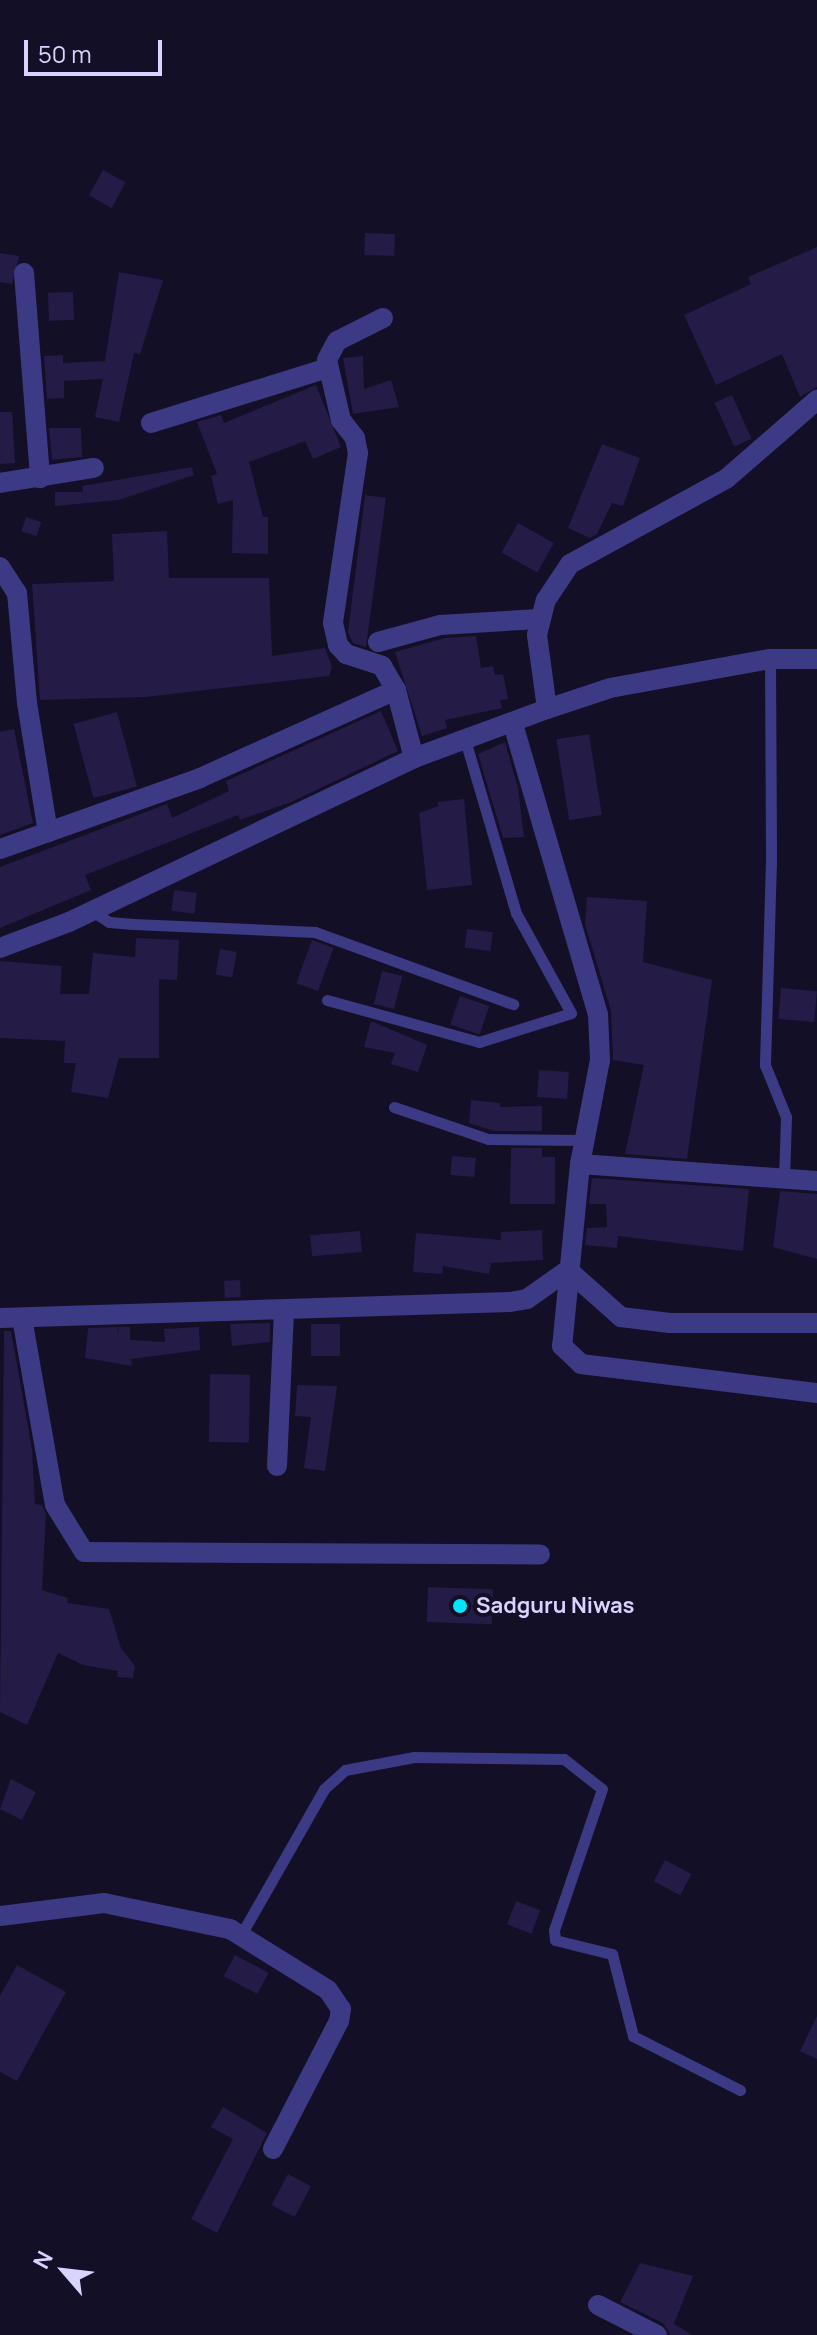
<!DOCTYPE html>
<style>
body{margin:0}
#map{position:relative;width:817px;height:2335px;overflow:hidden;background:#130f26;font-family:Manrope,sans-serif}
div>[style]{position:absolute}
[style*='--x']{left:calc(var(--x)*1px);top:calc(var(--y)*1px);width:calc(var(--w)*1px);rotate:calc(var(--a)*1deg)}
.building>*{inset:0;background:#241b47;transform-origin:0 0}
.service>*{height:11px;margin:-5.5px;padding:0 5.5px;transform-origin:5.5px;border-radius:5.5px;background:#3d3a85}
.minor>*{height:20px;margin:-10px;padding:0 10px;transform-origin:10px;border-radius:10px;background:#3d3a85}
.tertiary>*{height:20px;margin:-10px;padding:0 10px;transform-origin:10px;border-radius:10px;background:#3d3a85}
.dots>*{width:22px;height:22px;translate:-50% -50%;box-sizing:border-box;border:4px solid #130f26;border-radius:50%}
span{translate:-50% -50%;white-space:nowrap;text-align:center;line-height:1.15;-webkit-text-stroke:8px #130f26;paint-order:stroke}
.poi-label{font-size:22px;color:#d9d4ff;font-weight:700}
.left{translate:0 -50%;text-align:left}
.north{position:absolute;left:24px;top:2231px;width:80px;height:80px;-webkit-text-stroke:6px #130f26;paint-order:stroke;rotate:298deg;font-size:22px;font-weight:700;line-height:32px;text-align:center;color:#d9d4ff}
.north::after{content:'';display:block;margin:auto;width:28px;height:36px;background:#d9d4ff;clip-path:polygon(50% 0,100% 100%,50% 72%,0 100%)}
.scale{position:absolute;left:24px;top:40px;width:138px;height:36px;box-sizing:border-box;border:4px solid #d9d4ff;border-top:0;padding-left:10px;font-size:24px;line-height:28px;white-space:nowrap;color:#d9d4ff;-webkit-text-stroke:6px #130f26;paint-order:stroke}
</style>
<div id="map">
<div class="building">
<div style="left:103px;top:170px;width:26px;height:29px;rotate:29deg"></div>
<div style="left:365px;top:233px;width:30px;height:22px;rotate:2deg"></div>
<div style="clip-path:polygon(817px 247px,817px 387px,800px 397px,782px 354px,716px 385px,684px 315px,751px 284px,748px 277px)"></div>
<div style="clip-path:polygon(0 253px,19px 256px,12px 284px,0 282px)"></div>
<div style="clip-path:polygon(119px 272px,163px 280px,140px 354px,134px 353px,119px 422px,95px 417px,103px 379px,64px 381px,64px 398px,47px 399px,44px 356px,63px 355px,63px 363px,105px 361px)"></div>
<div style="left:73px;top:292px;width:28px;height:25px;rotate:88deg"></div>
<div style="clip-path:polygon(363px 356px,364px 389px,391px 380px,399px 407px,353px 414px,343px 358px)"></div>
<div style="clip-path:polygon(316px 385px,341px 447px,313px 459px,305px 441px,249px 462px,263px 517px,268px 517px,268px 554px,232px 553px,233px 500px,218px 504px,211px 476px,217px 474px,197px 422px,221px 415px,224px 423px)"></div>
<div style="left:732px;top:395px;width:48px;height:19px;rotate:66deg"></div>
<div style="clip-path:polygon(0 412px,12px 412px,15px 463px,0 464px)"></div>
<div style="clip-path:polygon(49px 428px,81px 428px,82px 457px,52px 460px)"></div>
<div style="clip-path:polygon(602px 444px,640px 458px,623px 506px,612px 503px,597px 534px,590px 538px,568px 528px)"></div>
<div style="clip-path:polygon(192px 467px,194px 475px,119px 500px,55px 506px,55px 492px,83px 492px,82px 486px)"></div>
<div style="clip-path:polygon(365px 495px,386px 498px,366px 647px,353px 643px,348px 632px)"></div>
<div style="left:26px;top:517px;width:16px;height:15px;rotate:18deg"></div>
<div style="left:518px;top:523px;width:41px;height:34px;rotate:29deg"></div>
<div style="clip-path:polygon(167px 531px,169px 578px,269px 578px,272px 656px,325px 648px,332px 667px,329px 676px,145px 697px,40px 700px,32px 584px,114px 581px,112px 534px)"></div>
<div style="clip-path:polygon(476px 636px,481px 668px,493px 666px,495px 675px,503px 674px,508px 699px,500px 700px,502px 708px,445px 720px,447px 728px,422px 736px,395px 652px,445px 638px)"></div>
<div style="clip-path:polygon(381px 711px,398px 751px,291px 802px,240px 820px,238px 815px,85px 875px,91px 890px,0 928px,0 867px,167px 804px,172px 818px,229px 791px,226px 781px)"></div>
<div style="left:117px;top:712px;width:77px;height:45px;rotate:75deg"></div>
<div style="clip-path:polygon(14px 729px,33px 823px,0 835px,0 732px)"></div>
<div style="left:589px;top:734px;width:82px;height:33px;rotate:81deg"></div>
<div style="clip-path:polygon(505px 742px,518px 788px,524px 837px,503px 838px,478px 754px)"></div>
<div style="clip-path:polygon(464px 799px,472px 885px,427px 890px,419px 813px,439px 806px,437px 802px)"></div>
<div style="left:174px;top:890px;width:23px;height:21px;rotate:7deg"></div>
<div style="clip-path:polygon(587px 897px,647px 901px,643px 962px,712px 980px,687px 1159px,625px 1154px,644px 1065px,613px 1060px,611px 1011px,585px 924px)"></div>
<div style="left:467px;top:929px;width:26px;height:19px;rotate:7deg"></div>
<div style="clip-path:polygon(136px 938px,179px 940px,177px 980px,159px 979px,159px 1058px,119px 1058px,108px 1098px,71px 1092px,76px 1063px,64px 1063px,65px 1041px,0 1038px,0 961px,62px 966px,60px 994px,89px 994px,93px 953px,135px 957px)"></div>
<div style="left:312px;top:940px;width:23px;height:46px;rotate:20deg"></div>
<div style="left:220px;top:949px;width:17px;height:26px;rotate:10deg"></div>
<div style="left:382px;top:971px;width:21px;height:34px;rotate:14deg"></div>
<div style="left:781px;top:988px;width:36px;height:31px;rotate:5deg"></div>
<div style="left:460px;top:996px;width:31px;height:30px;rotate:19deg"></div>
<div style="clip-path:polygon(371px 1021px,427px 1045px,418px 1072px,391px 1064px,395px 1053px,364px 1047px)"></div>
<div style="left:539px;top:1070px;width:30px;height:27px;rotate:4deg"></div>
<div style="clip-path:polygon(471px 1100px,500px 1103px,500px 1107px,542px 1106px,542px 1131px,494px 1131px,469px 1123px)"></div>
<div style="clip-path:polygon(511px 1148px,542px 1148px,542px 1157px,555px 1157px,555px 1204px,510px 1204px)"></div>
<div style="left:452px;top:1156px;width:24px;height:19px;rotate:5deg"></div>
<div style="clip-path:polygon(592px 1178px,749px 1189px,743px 1251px,618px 1236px,617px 1248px,585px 1245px,587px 1228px,607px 1227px,606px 1204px,589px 1204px)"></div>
<div style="clip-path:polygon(780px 1191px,817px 1194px,817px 1259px,773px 1247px)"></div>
<div style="clip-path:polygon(542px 1230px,543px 1260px,491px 1263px,489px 1274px,443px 1266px,442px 1274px,413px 1272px,416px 1233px,501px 1240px,501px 1232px)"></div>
<div style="left:360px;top:1231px;width:21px;height:50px;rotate:85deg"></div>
<div style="left:240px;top:1280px;width:17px;height:16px;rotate:87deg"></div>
<div style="clip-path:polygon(270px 1323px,270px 1342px,232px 1346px,230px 1324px)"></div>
<div style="left:311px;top:1324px;width:29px;height:32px"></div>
<div style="clip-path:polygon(118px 1327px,117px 1339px,119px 1327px,130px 1327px,130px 1340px,165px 1342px,164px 1329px,199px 1327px,200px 1350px,131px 1359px,132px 1366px,85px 1358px,88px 1328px)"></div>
<div style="clip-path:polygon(4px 1331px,11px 1331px,32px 1449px,35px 1504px,42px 1505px,46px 1514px,42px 1590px,68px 1598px,67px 1603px,109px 1609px,121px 1648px,135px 1666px,133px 1678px,117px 1677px,118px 1671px,83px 1665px,58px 1653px,27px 1725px,0 1712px)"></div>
<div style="left:210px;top:1374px;width:40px;height:68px;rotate:1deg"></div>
<div style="clip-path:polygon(297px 1385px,337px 1386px,325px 1471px,304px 1468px,311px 1417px,295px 1416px)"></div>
<div style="left:428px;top:1587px;width:65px;height:35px;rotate:2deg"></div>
<div style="clip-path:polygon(11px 1779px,36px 1792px,22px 1820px,0 1809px)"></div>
<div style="left:665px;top:1860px;width:30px;height:24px;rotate:28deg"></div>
<div style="left:516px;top:1901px;width:26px;height:25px;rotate:21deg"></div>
<div style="left:235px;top:1955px;width:38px;height:24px;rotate:28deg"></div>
<div style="clip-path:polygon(17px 1965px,66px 1992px,17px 2081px,0 2072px,0 1996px)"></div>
<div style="clip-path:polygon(817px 2016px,817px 2059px,800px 2051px)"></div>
<div style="clip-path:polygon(223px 2107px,267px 2133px,217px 2233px,191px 2219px,233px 2139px,211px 2127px)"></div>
<div style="left:288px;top:2174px;width:26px;height:35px;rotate:28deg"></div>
<div style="clip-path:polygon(640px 2263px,693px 2276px,674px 2324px,692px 2335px,670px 2335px,663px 2323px,620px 2302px)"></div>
</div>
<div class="service">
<div style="--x:770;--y:659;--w:202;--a:89.7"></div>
<div style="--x:771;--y:861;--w:204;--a:91.7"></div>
<div style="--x:765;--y:1065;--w:56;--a:68"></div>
<div style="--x:786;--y:1117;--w:62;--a:91.8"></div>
<div style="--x:92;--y:911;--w:20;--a:33"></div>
<div style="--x:109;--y:922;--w:24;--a:5"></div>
<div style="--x:133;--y:924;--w:182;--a:2.5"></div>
<div style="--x:315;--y:932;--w:211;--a:20"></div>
<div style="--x:327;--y:1000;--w:158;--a:15.4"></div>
<div style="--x:479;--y:1042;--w:96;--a:-17.5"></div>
<div style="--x:571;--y:1013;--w:114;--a:-118.8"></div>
<div style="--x:516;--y:913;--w:180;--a:-106.4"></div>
<div style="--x:394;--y:1107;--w:99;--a:18.8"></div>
<div style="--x:488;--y:1139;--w:95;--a:0.6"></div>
<div style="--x:242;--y:1933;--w:166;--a:-60.3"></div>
<div style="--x:324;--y:1789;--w:28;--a:-42"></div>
<div style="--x:345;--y:1770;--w:70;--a:-10.7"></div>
<div style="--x:414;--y:1757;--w:150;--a:0.8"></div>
<div style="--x:564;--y:1759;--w:48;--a:38.3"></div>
<div style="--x:602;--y:1789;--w:149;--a:108.8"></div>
<div style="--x:554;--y:1930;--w:10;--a:84"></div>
<div style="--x:555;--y:1940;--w:59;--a:13.8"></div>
<div style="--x:612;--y:1954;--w:85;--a:75.6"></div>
<div style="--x:633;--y:2036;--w:120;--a:26.8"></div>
</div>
<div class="minor">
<div style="--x:24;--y:273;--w:206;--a:85.5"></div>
<div style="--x:383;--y:318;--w:51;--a:153.4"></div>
<div style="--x:337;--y:341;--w:21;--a:118"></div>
<div style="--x:327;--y:360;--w:62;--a:76.9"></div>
<div style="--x:341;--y:420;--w:23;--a:52"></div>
<div style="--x:355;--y:438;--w:15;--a:79"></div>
<div style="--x:358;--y:453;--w:172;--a:98.4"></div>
<div style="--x:333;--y:623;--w:23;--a:77"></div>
<div style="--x:338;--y:645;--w:12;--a:48"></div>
<div style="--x:346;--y:654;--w:38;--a:18"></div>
<div style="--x:382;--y:666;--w:28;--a:60"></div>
<div style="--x:151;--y:423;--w:185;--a:-17.3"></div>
<div style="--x:0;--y:483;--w:95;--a:-9.1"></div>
<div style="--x:0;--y:567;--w:31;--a:57"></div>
<div style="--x:17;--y:593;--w:110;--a:84.8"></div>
<div style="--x:27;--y:703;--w:131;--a:80.8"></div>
<div style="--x:378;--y:642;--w:64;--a:-15.3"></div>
<div style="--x:440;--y:625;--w:99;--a:-3.5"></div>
<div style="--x:547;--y:709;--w:75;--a:-97.7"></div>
<div style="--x:537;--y:635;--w:36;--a:-76"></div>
<div style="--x:546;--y:600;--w:43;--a:-56.3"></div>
<div style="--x:570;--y:564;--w:178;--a:-28.6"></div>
<div style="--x:726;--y:479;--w:121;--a:-41"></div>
<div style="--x:513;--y:724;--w:302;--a:73.7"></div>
<div style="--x:598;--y:1014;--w:46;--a:87.5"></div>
<div style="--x:600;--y:1060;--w:106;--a:100.9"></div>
<div style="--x:580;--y:1164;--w:183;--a:95.6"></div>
<div style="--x:562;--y:1346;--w:26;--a:43"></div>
<div style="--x:581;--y:1364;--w:238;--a:7"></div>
<div style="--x:0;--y:849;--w:212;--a:-19.5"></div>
<div style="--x:200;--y:778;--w:215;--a:-24.2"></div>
<div style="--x:396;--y:690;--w:70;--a:75.2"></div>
<div style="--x:580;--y:1164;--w:238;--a:4.1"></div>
<div style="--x:568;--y:1270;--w:71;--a:41.6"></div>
<div style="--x:621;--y:1317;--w:49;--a:7"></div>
<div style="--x:670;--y:1323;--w:147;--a:0"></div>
<div style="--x:0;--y:1318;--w:510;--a:-1.8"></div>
<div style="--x:510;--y:1302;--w:17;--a:-10"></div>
<div style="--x:527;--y:1299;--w:50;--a:-35.3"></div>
<div style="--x:22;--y:1318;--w:190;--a:80"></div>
<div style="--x:55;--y:1505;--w:55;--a:58.3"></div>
<div style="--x:84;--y:1552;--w:456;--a:0.3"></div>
<div style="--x:277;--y:1466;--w:156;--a:-87.4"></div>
<div style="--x:0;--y:1916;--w:105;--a:-7.1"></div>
<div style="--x:104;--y:1903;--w:129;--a:11.7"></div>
<div style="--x:230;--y:1929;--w:115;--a:31.9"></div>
<div style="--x:328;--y:1990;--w:23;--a:56"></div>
<div style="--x:341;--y:2009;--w:12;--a:99"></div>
<div style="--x:339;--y:2021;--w:144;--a:117.3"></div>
<div style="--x:598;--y:2305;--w:66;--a:27"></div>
</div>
<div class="tertiary">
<div style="--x:0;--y:948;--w:74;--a:-20.6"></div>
<div style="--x:69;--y:922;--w:382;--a:-25.4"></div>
<div style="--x:414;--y:758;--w:142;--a:-20.2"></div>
<div style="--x:547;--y:709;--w:66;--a:-18.4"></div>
<div style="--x:610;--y:688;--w:163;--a:-10.3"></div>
<div style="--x:770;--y:659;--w:47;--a:0"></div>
</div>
<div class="dots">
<div style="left:460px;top:1606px;background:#00e5ff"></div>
</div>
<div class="poi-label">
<span class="left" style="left:476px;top:1606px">Sadguru Niwas</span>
</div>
<div class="north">N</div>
<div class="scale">50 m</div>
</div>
